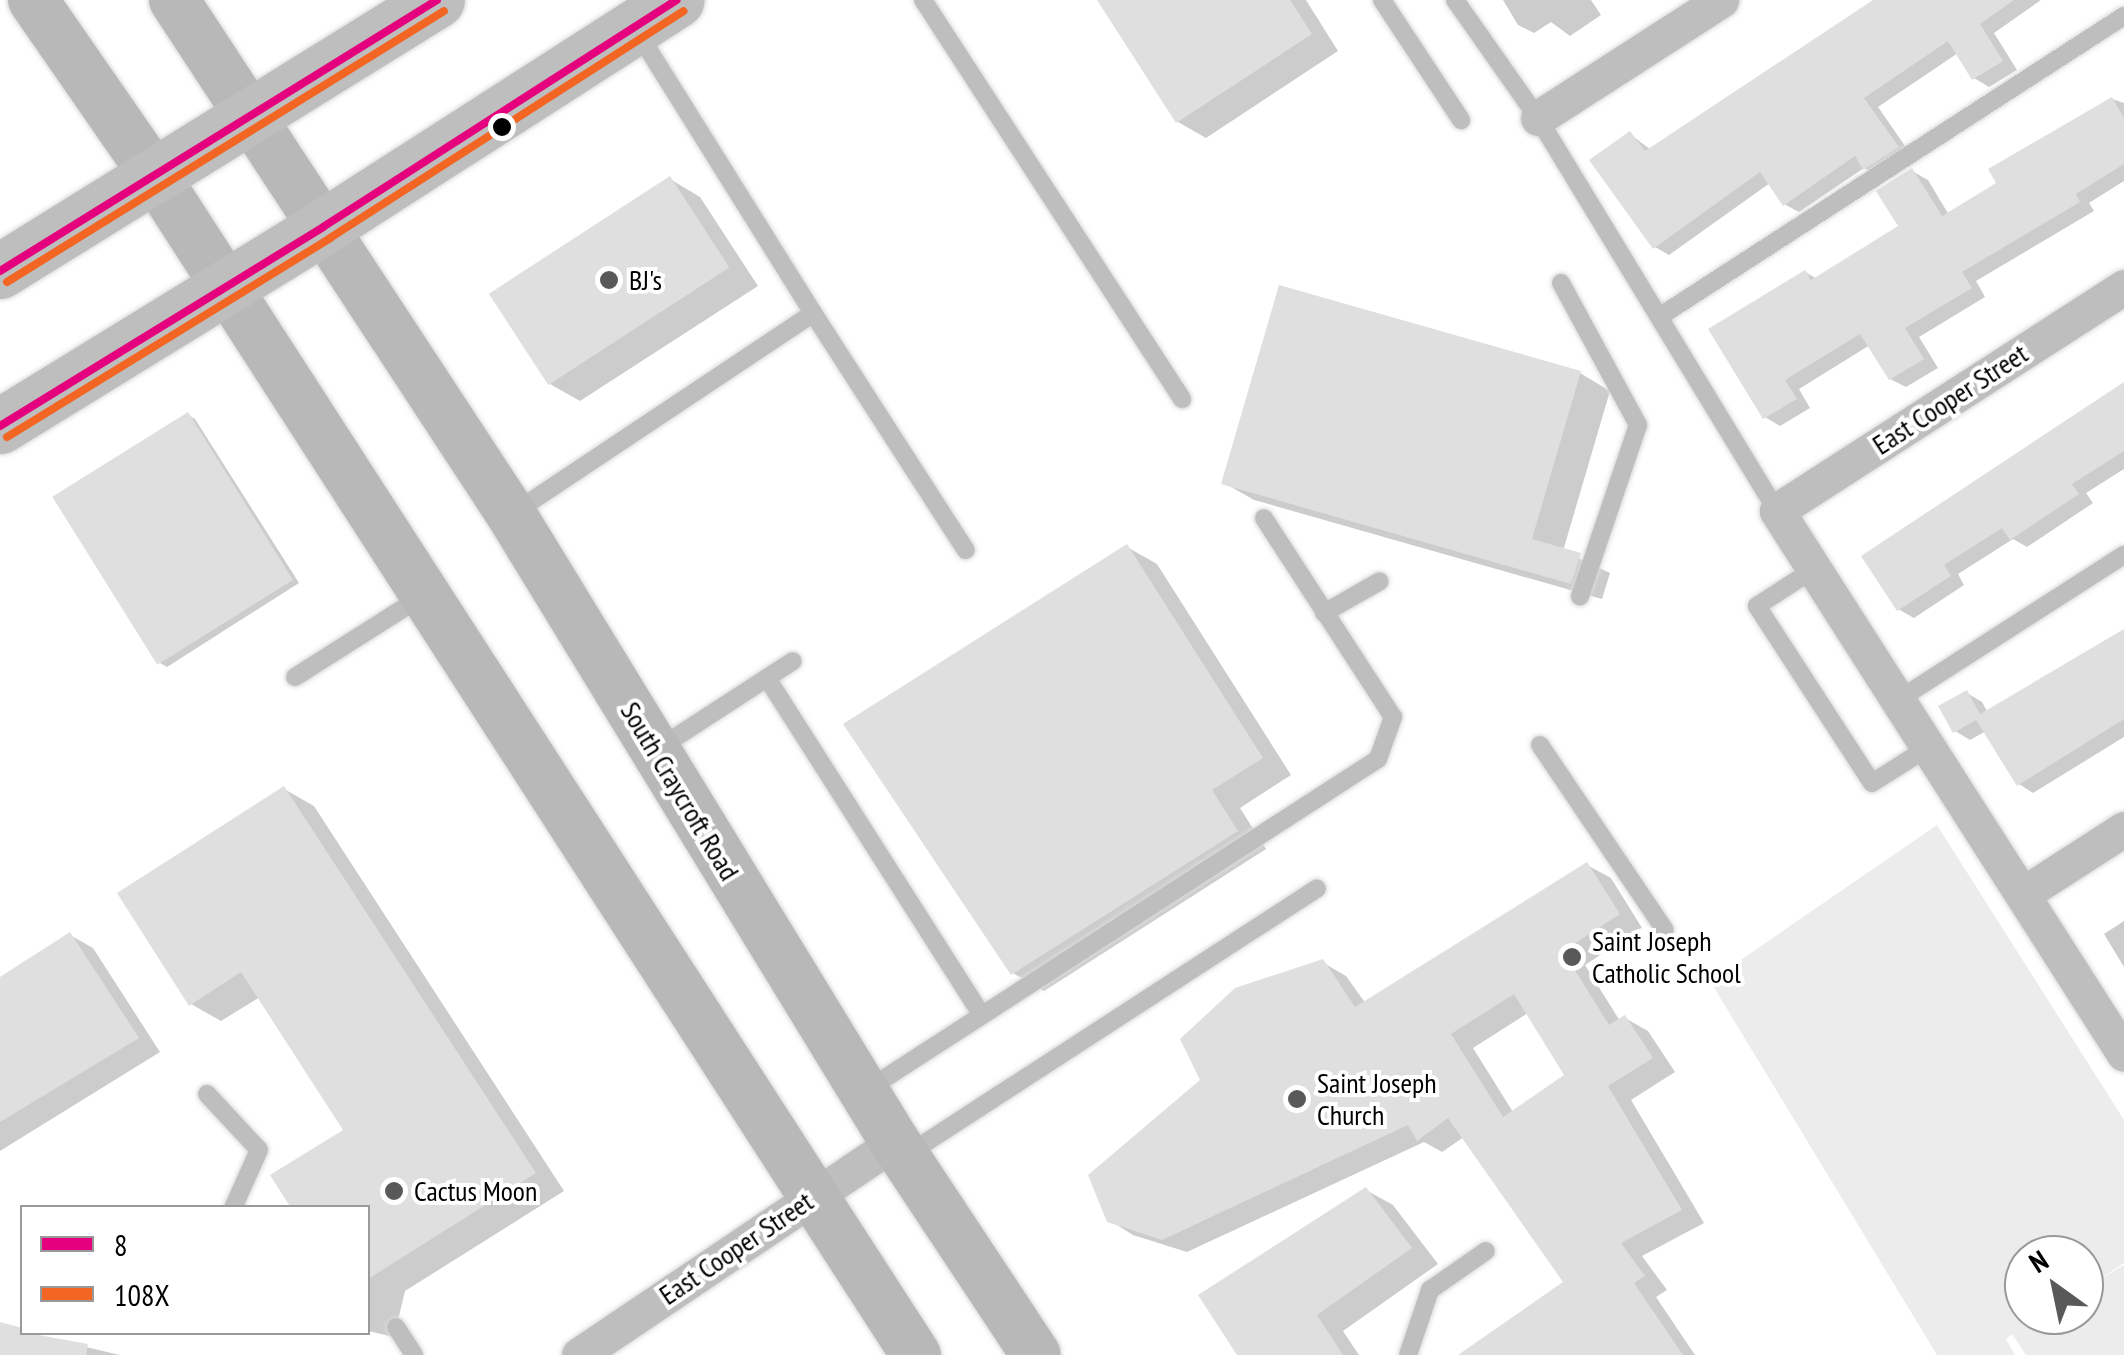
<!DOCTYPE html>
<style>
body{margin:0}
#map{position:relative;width:2124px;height:1355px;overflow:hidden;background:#fff;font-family:"PT Sans Narrow",sans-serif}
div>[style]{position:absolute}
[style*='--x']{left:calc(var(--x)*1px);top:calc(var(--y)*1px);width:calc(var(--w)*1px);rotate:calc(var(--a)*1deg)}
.green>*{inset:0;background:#ececec}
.shadow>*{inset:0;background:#0003}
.building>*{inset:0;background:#dfdfdf;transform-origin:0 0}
.roads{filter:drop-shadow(0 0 2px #dbdbdb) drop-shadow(0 0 2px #dbdbdb)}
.service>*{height:18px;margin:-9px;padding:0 9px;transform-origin:9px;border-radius:9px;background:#bebebe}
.minor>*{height:35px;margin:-17.5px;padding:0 17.5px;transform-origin:17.5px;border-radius:17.5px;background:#bebebe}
.secondary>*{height:50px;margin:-25px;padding:0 25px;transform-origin:25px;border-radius:25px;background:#b8b8b8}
.primary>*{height:55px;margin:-27.5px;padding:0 27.5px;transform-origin:27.5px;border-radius:27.5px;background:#bebebe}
.bus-1>*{height:8px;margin:-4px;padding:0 4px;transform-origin:4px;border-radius:4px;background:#e5007d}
.bus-2>*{height:8px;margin:-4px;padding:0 4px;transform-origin:4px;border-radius:4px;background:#f26522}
.dots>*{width:28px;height:28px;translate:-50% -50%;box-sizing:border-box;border:5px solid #fff;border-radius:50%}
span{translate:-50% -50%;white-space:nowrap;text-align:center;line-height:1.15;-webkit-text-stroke:8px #fff;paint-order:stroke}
.poi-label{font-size:28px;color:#000}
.left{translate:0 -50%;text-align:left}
.street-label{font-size:28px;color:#000}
.legend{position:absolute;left:20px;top:1205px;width:350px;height:130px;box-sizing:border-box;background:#fff;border:2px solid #999;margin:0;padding:12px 18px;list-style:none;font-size:30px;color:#000}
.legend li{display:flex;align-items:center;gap:20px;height:50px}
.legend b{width:50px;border:2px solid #999}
.north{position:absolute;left:2004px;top:1235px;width:100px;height:100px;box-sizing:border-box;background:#fff;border:2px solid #999;border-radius:50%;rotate:327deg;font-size:28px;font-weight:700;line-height:40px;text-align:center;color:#000}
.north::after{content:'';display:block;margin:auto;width:35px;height:45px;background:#595959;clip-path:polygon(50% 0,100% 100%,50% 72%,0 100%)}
</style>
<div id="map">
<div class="green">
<div style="clip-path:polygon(evenodd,1937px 825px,2124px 1120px,2124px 1263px,2094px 1283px,2124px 1265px,2124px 1355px,2026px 1355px,2012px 1334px,2006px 1339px,2015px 1355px,1937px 1355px,1710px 981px,1937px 825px,2024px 1255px,2084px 1255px,2084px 1315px,2024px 1315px,2024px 1255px)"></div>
</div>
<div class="shadow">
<div style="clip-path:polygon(1101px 0,1306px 0,1338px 51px,1206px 138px,1178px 122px)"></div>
<div style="clip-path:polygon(1503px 0,1591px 0,1601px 15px,1570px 36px,1551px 22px,1534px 33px,1518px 25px)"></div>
<div style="clip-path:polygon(1877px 0,2041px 0,1994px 33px,2017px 70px,1989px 87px,1974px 78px,1958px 53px,1878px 107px,1912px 156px,1880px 177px,1864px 168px,1799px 212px,1784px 204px,1770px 183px,1669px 255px,1655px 247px,1630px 134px,1651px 150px)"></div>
<div style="clip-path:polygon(2112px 99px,2124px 103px,2124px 181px,2089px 203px,2094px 211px,1976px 281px,1985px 297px,1919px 337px,1938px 368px,1906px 387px,1890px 379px,1870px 345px,1799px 389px,1810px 408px,1780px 426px,1765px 417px,1805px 272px,1817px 279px,1901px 227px,1912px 171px,1928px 180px,1949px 215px,2000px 184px)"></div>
<div style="clip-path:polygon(670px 179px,700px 197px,758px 286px,580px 401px,550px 384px)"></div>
<div style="clip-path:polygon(1580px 373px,1610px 391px,1563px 551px,1610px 573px,1602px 599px,1254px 500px,1224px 483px)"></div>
<div style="clip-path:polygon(2124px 386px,2124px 469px,2086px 493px,2093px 503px,2027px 547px,2013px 539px,1958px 574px,1964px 585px,1914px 618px,1898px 609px)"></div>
<div style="clip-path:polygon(188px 415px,195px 419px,299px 583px,167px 667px,160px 663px)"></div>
<div style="clip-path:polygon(1127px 547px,1157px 564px,1291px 775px,1240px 808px,1266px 849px,1044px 991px,1013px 973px)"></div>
<div style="clip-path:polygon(2124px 631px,2124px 737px,2033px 793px,2019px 784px,1986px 731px,1970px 740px,1955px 731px,1967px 693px,1982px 702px,1988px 713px)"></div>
<div style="clip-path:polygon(284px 789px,314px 806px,564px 1191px,405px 1291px,394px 1337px,368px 1331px,368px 1208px,346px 1130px,260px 997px,221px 1021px,191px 1004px)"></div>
<div style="clip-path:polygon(evenodd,1587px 865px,1611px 878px,1642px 928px,1585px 965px,1620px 1021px,1625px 1018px,1648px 1031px,1675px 1072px,1631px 1100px,1704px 1223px,1642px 1256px,1667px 1290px,1656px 1297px,1695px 1355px,1462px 1355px,1567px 1283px,1464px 1137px,1442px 1152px,1424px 1142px,1187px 1252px,1133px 1235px,1109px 1220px,1203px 1080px,1322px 962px,1346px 976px,1366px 1004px,1587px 865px,1528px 1013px,1567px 1075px,1513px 1112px,1473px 1048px,1528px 1013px)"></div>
<div style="clip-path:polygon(2124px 921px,2124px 967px,2104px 934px)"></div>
<div style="clip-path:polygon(70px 935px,93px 948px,160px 1052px,0 1151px,0 980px)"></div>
<div style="clip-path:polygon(1366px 1190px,1393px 1205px,1438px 1264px,1343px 1331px,1359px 1355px,1240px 1355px)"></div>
<div style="clip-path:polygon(0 1325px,22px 1332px,120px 1355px,0 1355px)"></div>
</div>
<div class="building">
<div style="clip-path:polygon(1097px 0,1290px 0,1312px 34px,1176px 123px)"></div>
<div style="clip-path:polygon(1873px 0,2014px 0,1980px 24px,2003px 61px,1972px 80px,1948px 41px,1864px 98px,1899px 147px,1863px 170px,1855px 156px,1783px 206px,1760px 172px,1653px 249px,1589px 160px,1630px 131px,1645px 151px)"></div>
<div style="clip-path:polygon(2112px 97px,2124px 118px,2124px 164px,2076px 194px,2080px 202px,1962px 272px,1972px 288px,1905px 328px,1924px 359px,1889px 380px,1860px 334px,1785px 380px,1797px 399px,1763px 419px,1708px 329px,1805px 270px,1811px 280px,1898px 226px,1876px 191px,1912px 168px,1942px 216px,1996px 183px,1988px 169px)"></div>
<div style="left:670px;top:176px;width:109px;height:216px;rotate:57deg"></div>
<div style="clip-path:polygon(1279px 285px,1581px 371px,1532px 539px,1581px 553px,1571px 584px,1221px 484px)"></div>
<div style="clip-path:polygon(2124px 382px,2124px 451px,2072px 484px,2079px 494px,2010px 540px,2002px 528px,1944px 565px,1951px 576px,1897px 611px,1861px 556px)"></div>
<div style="left:188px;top:412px;width:198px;height:160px;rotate:58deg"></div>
<div style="clip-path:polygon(1127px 544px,1263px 758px,1212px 790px,1238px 831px,1011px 975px,843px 724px)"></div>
<div style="clip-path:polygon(2124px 629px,2124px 719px,2017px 786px,1976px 720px,1953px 733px,1938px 706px,1967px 690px,1980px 714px)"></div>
<div style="clip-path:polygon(284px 786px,536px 1173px,368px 1279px,368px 1208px,291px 1208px,270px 1175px,343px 1130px,241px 972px,189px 1006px,117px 893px)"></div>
<div style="clip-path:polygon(evenodd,1587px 862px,1620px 914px,1563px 951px,1609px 1025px,1625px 1015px,1653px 1058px,1608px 1086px,1682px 1210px,1621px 1243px,1645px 1276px,1634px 1283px,1683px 1355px,1458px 1355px,1563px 1282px,1448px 1118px,1417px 1141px,1408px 1125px,1162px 1240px,1107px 1222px,1088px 1175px,1200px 1080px,1180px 1039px,1235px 988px,1323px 959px,1355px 1007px,1587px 862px,1514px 994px,1564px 1075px,1503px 1117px,1451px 1034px,1514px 994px)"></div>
<div style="clip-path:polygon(70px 932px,139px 1038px,0 1122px,0 977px)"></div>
<div style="clip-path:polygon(1366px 1187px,1412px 1248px,1317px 1315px,1343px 1355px,1237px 1355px,1198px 1295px)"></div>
<div style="clip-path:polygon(0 1322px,22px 1328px,22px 1332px,88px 1344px,86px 1355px,0 1355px)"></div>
</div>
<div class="roads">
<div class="service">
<div style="--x:923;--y:0;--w:476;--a:57"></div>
<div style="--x:1382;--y:0;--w:144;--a:56.6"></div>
<div style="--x:1455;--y:0;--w:144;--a:54.9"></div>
<div style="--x:1538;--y:118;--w:460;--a:58.7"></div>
<div style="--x:1561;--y:283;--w:162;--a:61.5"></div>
<div style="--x:1638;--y:425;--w:181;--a:108.7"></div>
<div style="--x:813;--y:313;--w:282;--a:57.2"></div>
<div style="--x:1659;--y:317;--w:554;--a:-32.92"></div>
<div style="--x:512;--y:514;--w:362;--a:-33.7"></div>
<div style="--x:813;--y:313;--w:332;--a:-122"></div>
<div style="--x:1814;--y:569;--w:68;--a:147"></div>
<div style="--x:1757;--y:606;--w:211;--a:57"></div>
<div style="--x:1872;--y:783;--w:67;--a:-32.3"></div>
<div style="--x:1324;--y:613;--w:64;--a:-29.7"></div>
<div style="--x:295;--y:677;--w:149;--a:-32.4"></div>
<div style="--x:767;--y:678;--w:400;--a:57.5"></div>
<div style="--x:1898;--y:700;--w:269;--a:-32.7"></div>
<div style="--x:1540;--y:745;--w:223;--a:56"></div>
<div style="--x:656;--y:750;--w:163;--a:-33"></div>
<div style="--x:865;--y:1091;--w:611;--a:-32.91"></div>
<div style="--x:1378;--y:759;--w:45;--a:-70.3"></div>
<div style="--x:1393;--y:717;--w:237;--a:-123"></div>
<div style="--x:207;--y:1094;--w:76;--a:47.1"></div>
<div style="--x:259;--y:1150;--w:64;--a:114.1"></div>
<div style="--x:905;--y:1156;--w:491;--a:-33"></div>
<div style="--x:396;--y:1327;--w:33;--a:57"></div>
<div style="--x:1408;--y:1355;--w:69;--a:-71.3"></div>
<div style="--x:1430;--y:1290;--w:68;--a:-34.9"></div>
</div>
<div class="minor">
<div style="--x:1538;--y:118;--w:218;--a:-32.8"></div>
<div style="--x:2124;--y:287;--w:413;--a:147.2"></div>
<div style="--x:1777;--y:511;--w:644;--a:57.42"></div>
<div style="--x:2023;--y:894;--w:120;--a:-32.8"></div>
<div style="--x:579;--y:1355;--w:381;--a:-34"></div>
</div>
<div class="secondary">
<div style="--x:33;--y:0;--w:211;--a:55.3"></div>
<div style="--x:153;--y:173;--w:1407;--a:57.16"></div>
<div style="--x:174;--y:0;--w:615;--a:56.75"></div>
<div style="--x:511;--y:514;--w:736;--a:58.56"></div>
<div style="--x:895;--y:1142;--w:255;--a:56.5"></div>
</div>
<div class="primary">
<div style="--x:0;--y:271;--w:514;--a:-31.8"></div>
<div style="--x:0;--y:426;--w:379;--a:-31.6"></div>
<div style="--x:323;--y:227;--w:420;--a:-32.7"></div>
</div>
</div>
<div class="bus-1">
<div style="--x:0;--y:271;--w:514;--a:-31.8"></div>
<div style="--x:0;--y:426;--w:379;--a:-31.6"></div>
<div style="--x:323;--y:227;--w:420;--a:-32.7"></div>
</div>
<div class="bus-2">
<div style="--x:7;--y:282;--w:514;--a:-31.8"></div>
<div style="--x:7;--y:437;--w:379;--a:-31.6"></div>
<div style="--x:330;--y:238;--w:420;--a:-32.7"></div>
</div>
<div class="dots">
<div style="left:502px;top:127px;background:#000"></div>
<div style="left:609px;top:280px;background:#595959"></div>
<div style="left:1572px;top:957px;background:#595959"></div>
<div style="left:1297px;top:1099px;background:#595959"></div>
<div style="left:394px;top:1191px;background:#595959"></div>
</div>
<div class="poi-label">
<span class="left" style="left:629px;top:280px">BJ's</span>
<span class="left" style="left:1592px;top:957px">Saint Joseph<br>Catholic School</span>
<span class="left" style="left:1317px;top:1099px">Saint Joseph<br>Church</span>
<span class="left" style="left:414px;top:1191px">Cactus Moon</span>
</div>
<div class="street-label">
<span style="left:1950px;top:399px;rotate:-33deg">East Cooper Street</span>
<span style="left:680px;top:791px;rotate:59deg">South Craycroft Road</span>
<span style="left:736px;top:1248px;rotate:-34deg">East Cooper Street</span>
</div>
<ul class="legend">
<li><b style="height:12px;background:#e5007d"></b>8</li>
<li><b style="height:12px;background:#f26522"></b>108X</li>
</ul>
<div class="north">N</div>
</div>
